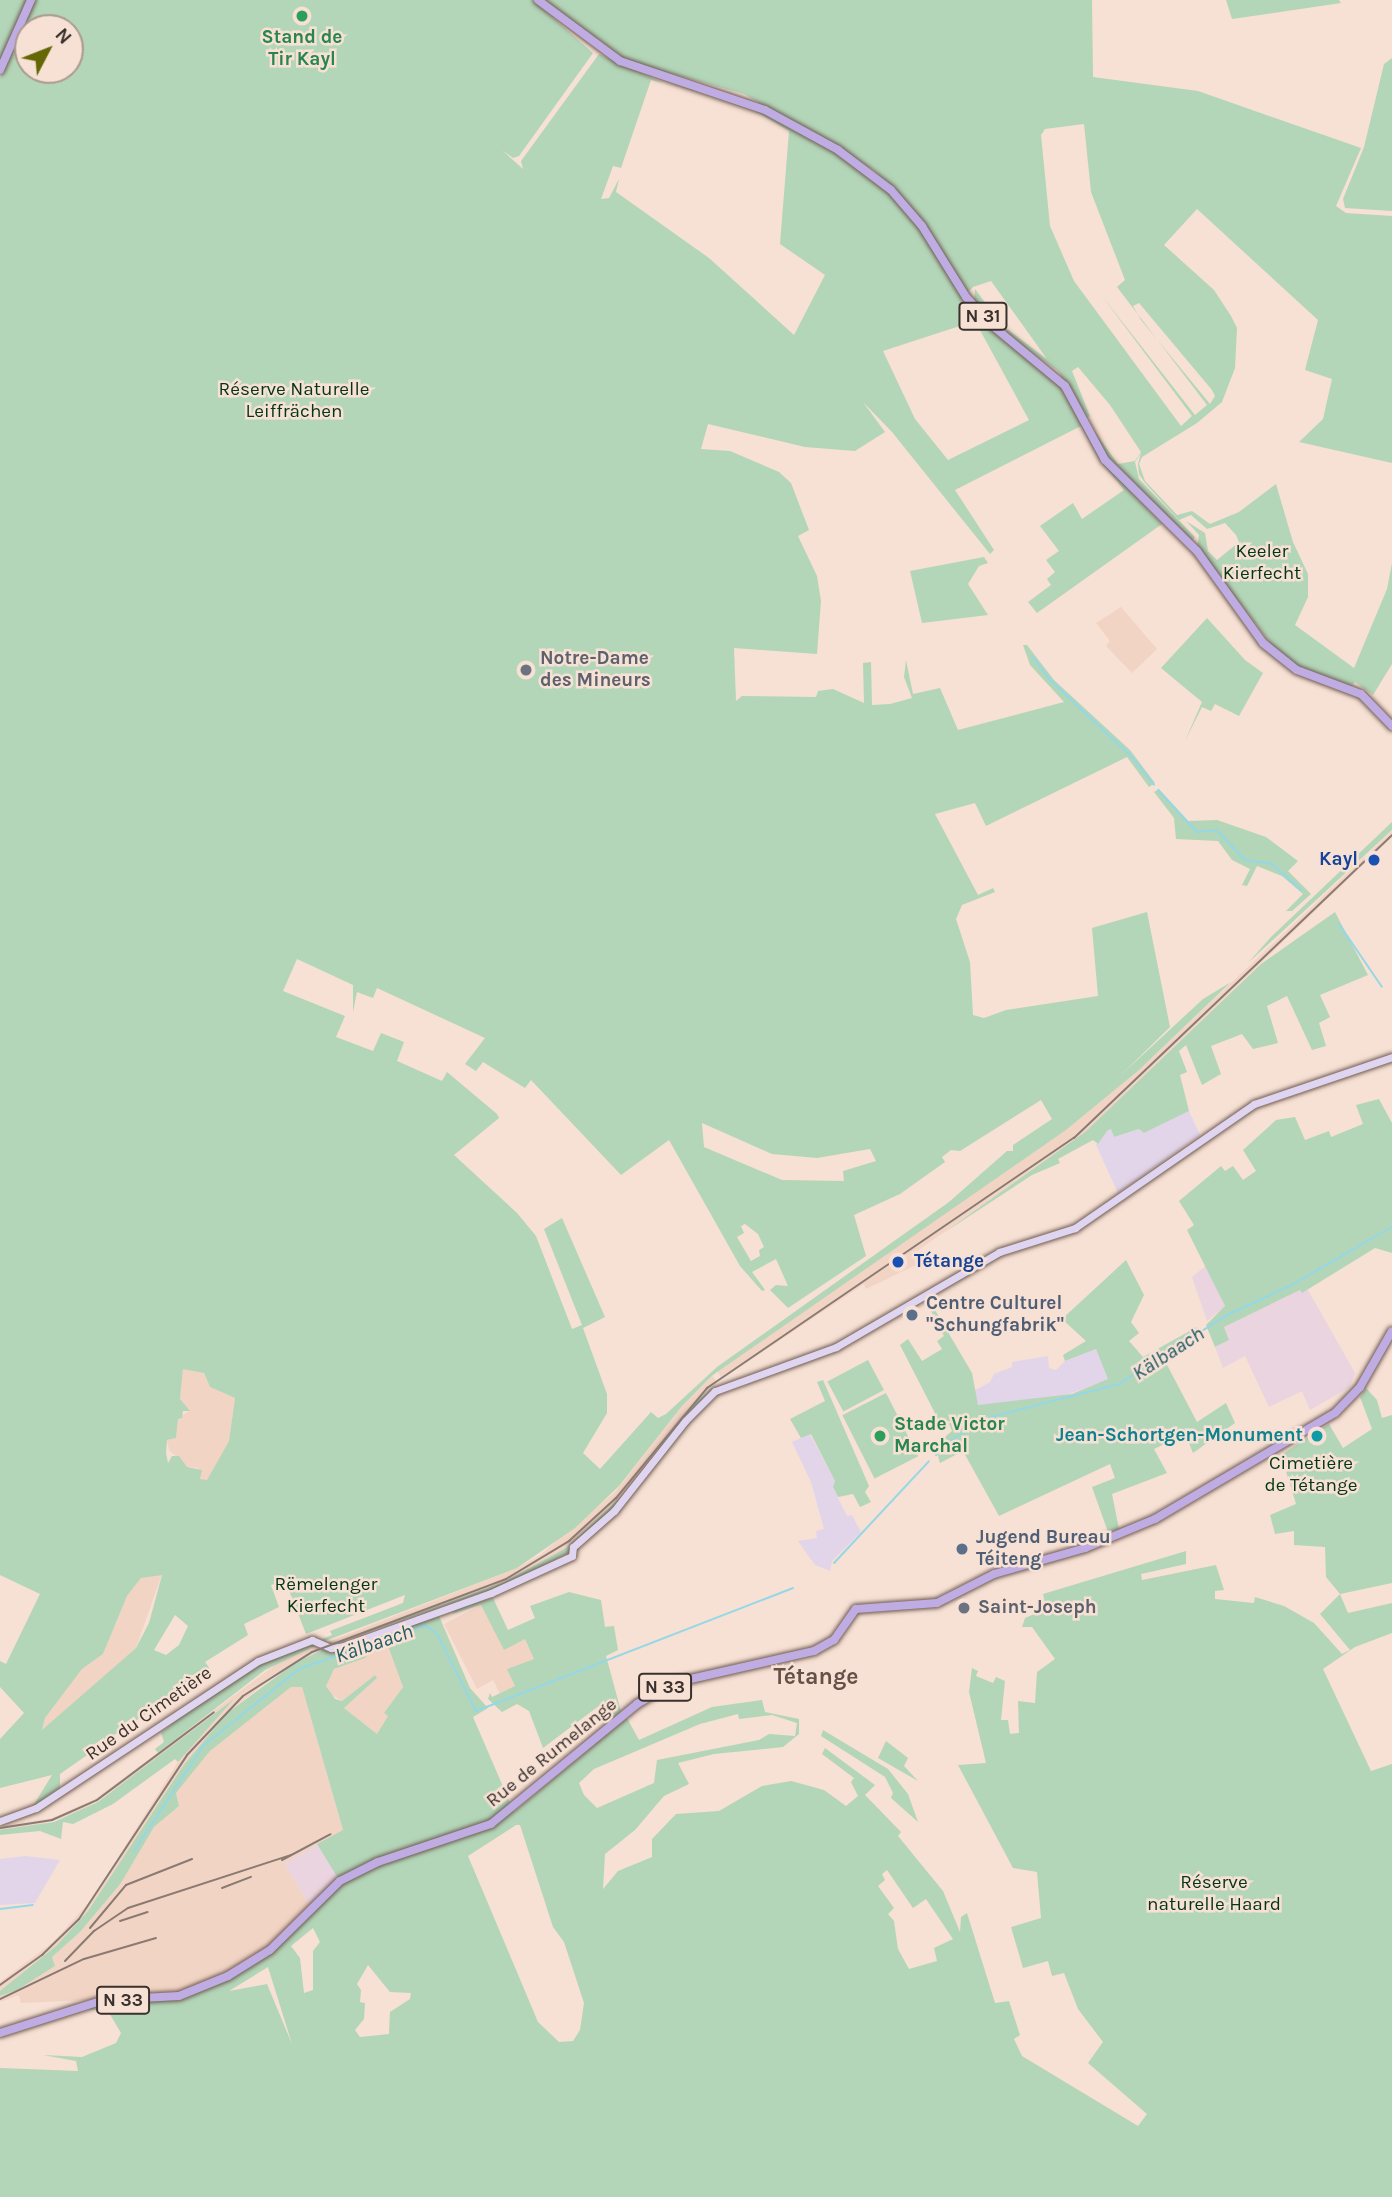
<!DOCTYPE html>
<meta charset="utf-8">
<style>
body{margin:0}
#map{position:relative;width:1392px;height:2197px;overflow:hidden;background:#f7e0d4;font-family:Karla,sans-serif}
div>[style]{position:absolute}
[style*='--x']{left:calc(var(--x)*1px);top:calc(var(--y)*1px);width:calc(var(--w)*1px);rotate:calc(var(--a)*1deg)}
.commercial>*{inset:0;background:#ead4e0}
.built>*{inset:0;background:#f2d4c4}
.education>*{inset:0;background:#e3d5e9}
.green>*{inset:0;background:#b3d6b8;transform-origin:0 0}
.stream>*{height:2px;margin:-1px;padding:0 1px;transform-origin:1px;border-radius:1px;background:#94d8e7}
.roads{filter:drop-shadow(0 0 2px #6e5b51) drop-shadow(0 0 2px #6e5b51)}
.secondary>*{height:7px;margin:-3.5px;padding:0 3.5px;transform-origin:3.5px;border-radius:3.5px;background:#dfd5f1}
.primary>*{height:8px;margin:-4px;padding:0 4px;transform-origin:4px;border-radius:4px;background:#bface3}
.rail>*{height:2px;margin:-1px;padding:0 1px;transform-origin:1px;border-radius:1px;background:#897a73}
.dots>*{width:19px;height:19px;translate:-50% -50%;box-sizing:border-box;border:4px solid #f7e0d4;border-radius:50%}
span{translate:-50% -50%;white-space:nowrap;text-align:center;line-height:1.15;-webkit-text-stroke:5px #f7e0d4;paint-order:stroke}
.shield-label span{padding:2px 5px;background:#f7e0d4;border:2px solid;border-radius:5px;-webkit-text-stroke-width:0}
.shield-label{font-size:18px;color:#3a312d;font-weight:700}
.leisure-label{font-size:19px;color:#27864d;font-weight:700}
.left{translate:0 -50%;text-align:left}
.park-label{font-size:19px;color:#033714}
.worship-label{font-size:19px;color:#5b616d;font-weight:700}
.transit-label{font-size:19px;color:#164399;font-weight:700}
.right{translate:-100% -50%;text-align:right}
.service-label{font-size:19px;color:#4e5e75;font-weight:700}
.culture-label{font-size:19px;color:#0d838f;font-weight:700}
.street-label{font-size:19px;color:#3a312d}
.water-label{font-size:21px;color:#235b67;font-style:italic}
.quarter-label{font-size:23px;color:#645147;font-weight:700}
.north{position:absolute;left:14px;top:14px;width:70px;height:70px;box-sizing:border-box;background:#f7e0d4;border:2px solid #ab9a91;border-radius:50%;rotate:48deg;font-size:19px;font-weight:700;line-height:28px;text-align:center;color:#3a312d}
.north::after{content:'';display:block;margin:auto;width:24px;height:32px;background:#636704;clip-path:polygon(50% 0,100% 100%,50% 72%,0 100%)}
</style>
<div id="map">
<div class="commercial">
<div style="clip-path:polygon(1207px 1265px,1225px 1307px,1207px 1321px,1192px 1277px)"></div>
<div style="clip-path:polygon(1300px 1290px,1308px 1290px,1355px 1373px,1350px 1387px,1310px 1410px,1302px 1391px,1269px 1407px,1245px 1356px,1223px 1368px,1215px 1347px,1229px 1340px,1224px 1327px)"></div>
<div style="clip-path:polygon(317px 1844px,340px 1881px,311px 1907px,284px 1864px)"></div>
</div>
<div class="built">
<div style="clip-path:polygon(1121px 607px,1157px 649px,1132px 673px,1106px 646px,1110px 641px,1096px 623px)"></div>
<div style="clip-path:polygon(1392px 831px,1392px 837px,1085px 1132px,913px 1254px,916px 1265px,866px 1289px,864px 1284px,722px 1379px,718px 1372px,821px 1296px,1066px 1130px,1139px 1070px)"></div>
<div style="clip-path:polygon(183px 1368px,204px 1373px,210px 1387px,235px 1398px,229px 1441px,207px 1481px,200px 1480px,198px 1468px,187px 1467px,169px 1450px,167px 1440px,176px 1438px,178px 1418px,189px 1411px,180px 1399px)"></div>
<div style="clip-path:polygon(713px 1376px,717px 1383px,692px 1406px,623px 1495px,566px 1548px,504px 1582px,325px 1648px,278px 1673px,226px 1714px,183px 1766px,88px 1911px,56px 1946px,0 1991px,0 1982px,53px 1942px,92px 1899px,178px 1762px,205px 1729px,80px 1812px,35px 1826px,0 1830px,0 1826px,52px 1818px,95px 1799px,282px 1660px,517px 1568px,540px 1555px,615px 1492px,682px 1406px)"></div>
<div style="clip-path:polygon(162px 1574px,136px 1648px,42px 1731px,45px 1718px,82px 1669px,103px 1654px,127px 1596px,141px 1578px)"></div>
<div style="clip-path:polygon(481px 1605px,511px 1645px,525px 1638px,534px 1659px,512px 1669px,515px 1686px,500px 1694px,493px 1680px,477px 1689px,444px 1624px)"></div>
<div style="clip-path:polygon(386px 1640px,403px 1687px,385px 1712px,388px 1716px,377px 1734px,344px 1708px,377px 1678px,375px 1675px,342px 1701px,330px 1694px,322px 1676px)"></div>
<div style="clip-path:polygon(291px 1687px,302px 1687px,343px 1830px,284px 1864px,311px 1907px,283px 1938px,245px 1967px,179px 1996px,21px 2003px,19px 1995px,0 2002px,0 1996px,55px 1966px,52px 1957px,80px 1932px,121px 1883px,154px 1827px,179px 1806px,176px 1793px,210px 1751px)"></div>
</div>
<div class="education">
<div style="clip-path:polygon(1189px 1111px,1200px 1135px,1118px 1193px,1096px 1145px,1104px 1133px,1111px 1129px,1114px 1137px,1139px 1129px,1144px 1133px)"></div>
<div style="clip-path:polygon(1096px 1349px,1109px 1380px,1063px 1396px,978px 1406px,974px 1391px,990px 1382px,994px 1374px,1012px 1367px,1012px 1362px,1048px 1356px,1049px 1368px,1056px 1370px,1065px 1361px)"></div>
<div style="clip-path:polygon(810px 1434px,835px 1481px,833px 1488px,847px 1516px,852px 1515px,861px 1532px,832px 1561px,830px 1571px,815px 1565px,798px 1541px,817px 1538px,816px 1531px,824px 1529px,811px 1482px,792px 1442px)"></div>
<div style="clip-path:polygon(25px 1856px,60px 1860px,35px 1903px,0 1905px,0 1859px)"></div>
</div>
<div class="green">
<div style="clip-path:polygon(0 0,27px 0,0 63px)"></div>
<div style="clip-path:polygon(evenodd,34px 0,533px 0,593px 53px,519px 156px,513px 158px,502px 150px,523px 169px,521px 161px,599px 54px,663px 83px,714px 94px,760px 110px,833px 150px,884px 187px,918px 225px,954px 283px,986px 323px,1057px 381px,1108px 468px,1162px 524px,1037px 613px,1028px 602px,1051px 585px,1047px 579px,1055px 572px,1046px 560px,1059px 551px,1040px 526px,1073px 503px,1082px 519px,1124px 490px,1099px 459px,1081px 426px,955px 490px,994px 550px,990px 554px,892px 432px,863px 402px,885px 432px,855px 451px,805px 447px,708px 424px,701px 449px,730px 451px,779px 472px,791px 483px,809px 530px,798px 536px,817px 576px,821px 601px,817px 654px,734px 648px,736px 701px,742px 696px,816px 697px,818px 691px,833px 689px,864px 703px,863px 663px,871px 662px,872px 705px,890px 704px,912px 698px,904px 677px,906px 660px,913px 694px,940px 688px,958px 730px,1064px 702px,1030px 665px,1023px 645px,1027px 645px,1054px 680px,1130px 750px,1155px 783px,1149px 787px,1127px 757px,986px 826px,975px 803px,935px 814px,978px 895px,993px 888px,995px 892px,962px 905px,956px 919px,970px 962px,973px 1015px,984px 1018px,1006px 1010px,1098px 996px,1092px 928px,1147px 912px,1170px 1027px,1121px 1075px,1203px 999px,1231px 982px,1139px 1070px,1066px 1130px,713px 1375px,682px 1406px,619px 1486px,575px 1528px,517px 1568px,325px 1641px,322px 1639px,332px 1635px,330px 1631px,403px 1603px,405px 1595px,306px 1634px,285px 1580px,271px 1585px,279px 1607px,244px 1624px,248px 1635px,205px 1662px,210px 1669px,60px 1774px,60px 1788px,33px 1806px,52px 1775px,0 1788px,0 1739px,24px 1713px,0 1687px,0 1661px,6px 1664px,40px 1594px,0 1575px,0 78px,34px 0,28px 28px,70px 28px,70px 70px,28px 70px,28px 28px,34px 0,651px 80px,740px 102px,789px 131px,780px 244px,825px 275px,794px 335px,709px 258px,616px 192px,619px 179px,609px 198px,601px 199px,613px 166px,621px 168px,651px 80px,34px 0,975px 321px,1029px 420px,948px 460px,915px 419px,883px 351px,975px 321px,34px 0,297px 959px,353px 985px,353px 1012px,357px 992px,373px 998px,377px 988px,485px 1038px,465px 1064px,476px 1071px,483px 1062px,525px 1088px,531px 1080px,621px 1175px,669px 1140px,740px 1266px,762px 1291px,765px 1290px,752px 1272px,776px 1259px,788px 1286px,776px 1285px,770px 1290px,788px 1308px,866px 1256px,854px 1215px,900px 1194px,945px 1162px,942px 1157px,951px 1150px,960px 1151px,1041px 1100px,1052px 1119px,1013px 1145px,1013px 1151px,1007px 1151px,949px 1202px,717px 1367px,666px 1414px,658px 1418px,651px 1412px,600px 1469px,583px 1453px,607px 1413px,607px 1394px,583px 1328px,605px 1317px,562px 1218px,544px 1229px,582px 1325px,572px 1329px,536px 1236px,517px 1213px,454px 1155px,499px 1118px,497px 1114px,447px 1072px,442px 1081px,397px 1061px,404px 1042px,381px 1033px,373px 1051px,336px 1037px,345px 1016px,283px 991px,297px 959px,34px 0,702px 1123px,772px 1154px,817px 1158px,870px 1149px,876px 1161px,843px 1171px,844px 1181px,782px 1180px,704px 1147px,702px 1123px,34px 0,745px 1224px,758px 1234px,764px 1247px,759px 1250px,760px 1256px,751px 1261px,737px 1237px,744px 1233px,741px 1226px,745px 1224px,34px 0,183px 1369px,204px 1373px,210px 1387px,235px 1398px,229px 1441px,207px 1480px,200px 1479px,202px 1470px,187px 1467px,179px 1456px,172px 1456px,168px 1463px,166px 1453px,167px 1440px,176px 1438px,178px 1419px,182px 1418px,183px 1411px,190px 1411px,180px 1399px,183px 1369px,34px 0,162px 1575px,149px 1623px,136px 1648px,42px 1730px,45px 1718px,82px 1669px,103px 1654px,127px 1596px,141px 1578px,162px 1575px,34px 0,175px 1615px,188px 1626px,179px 1645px,166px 1655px,154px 1650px,175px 1615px)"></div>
<div style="clip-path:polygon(evenodd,542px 0,1092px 0,1093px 77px,1198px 91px,1361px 148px,1336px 206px,1346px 213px,1392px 216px,1392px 463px,1299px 442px,1323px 419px,1332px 379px,1305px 370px,1318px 320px,1197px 209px,1164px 245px,1214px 290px,1231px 316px,1237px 328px,1235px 368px,1222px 402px,1197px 423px,1142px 457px,1139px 464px,1145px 481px,1177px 515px,1192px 511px,1210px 524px,1239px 512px,1276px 484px,1293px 542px,1308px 574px,1308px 597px,1295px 625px,1354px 668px,1387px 589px,1392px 563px,1392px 664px,1373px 695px,1355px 682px,1352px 686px,1299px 667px,1275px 649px,1197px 547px,1199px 535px,1186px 521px,1205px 533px,1208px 551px,1217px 560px,1239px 542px,1236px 535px,1225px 523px,1207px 529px,1191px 515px,1179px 520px,1145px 483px,1139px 474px,1138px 464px,1141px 453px,1135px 462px,1139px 479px,1195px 537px,1192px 541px,1112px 465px,1090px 425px,1118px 464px,1135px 461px,1141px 452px,1110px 405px,1078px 367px,1072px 371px,1090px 416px,1087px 418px,1058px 371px,1007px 335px,974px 302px,975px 289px,1002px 325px,1047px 359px,991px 281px,973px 287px,968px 292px,916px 212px,874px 170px,744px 94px,623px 60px,542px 0,1084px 124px,1091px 192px,1125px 280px,1117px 287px,1207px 405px,1195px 415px,1102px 296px,1192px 416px,1181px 426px,1074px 281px,1050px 226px,1041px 135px,1045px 129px,1084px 124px,542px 0,1139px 303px,1212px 390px,1215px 396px,1210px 404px,1141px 320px,1133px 306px,1139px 303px)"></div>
<div style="clip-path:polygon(1226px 0,1339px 0,1341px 3px,1232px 19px)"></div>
<div style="clip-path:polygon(1392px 58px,1392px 211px,1345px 208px,1343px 199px,1364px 147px,1384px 64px)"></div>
<div style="clip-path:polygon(984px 557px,988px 563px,979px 566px,968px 584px,988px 615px,922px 623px,910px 571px)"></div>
<div style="clip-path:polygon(1207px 618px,1245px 660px,1263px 673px,1239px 716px,1215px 704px,1211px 711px,1202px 707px,1185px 741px,1202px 702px,1161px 668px)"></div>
<div style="clip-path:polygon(1159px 789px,1188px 821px,1217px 820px,1266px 837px,1298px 861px,1288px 871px,1311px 894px,1292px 911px,1286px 911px,1303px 894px,1282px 876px,1257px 866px,1247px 886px,1242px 885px,1250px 869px,1232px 860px,1218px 841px,1176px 839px,1174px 818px,1154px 792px)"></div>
<div style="clip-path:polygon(1392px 822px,1392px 830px,1248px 963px,1271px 937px)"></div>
<div style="clip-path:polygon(1335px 912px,1368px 975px,1320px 995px,1330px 1017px,1319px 1023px,1326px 1046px,1312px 1050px,1287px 996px,1267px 1006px,1278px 1043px,1253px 1049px,1242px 1034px,1211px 1046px,1221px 1074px,1202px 1085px,1186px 1045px,1179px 1051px,1187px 1072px,1180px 1075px,1189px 1111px,1144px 1133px,1139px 1129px,1114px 1137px,1111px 1129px,1107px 1131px,1098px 1144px,1093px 1140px,1058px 1159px,1060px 1163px,1032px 1175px,942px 1234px,1085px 1132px,1261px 964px)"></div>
<div style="clip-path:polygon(1379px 1099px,1392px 1123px,1392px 1253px,1375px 1248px,1302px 1293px,1300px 1290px,1224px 1327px,1229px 1340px,1215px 1347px,1206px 1325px,1225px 1306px,1187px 1230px,1194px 1225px,1179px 1201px,1221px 1166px,1225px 1171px,1233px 1166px,1243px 1180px,1256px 1171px,1243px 1150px,1276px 1120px,1295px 1117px,1305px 1140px,1329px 1131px,1331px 1137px,1363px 1124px,1356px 1105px)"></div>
<div style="clip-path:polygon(1126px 1260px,1144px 1295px,1131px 1322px,1139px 1333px,1129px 1341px,1143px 1357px,1197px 1327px,1201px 1336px,1165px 1361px,1197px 1422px,1226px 1403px,1235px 1423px,1193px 1453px,1185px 1434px,1154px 1449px,1167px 1473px,1112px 1494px,1119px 1529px,1108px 1532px,1092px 1487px,1115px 1478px,1110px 1464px,999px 1516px,963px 1451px,940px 1463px,935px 1445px,952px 1431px,948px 1421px,938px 1419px,900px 1345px,908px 1339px,922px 1361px,942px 1349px,937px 1341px,944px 1336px,929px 1307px,932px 1305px,972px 1373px,978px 1405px,1072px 1394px,1108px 1379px,1096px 1349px,1065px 1361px,1063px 1355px,1086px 1341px,1062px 1319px)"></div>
<div style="left:868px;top:1360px;width:34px;height:46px;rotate:62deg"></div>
<div style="clip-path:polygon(823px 1380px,869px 1486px,865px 1492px,871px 1502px,860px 1507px,853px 1494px,838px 1497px,833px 1487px,835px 1481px,811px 1434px,801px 1438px,790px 1419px,825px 1401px,817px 1382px)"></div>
<div style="clip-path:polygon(717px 1383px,623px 1498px,568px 1553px,507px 1584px,331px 1645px,504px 1582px,566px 1548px,623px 1495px,692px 1406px)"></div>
<div style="clip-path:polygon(evenodd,1366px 1388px,1377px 1400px,1382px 1418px,1392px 1415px,1392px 1583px,1340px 1594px,1348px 1613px,1392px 1603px,1392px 1633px,1355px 1647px,1323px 1669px,1371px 1771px,1392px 1764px,1392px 2197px,0 2197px,0 2068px,78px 2071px,76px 2061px,43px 2055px,82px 2057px,116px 2043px,121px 2033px,108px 2011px,80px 2009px,104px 2000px,166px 1998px,205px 1987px,270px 1950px,339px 1880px,317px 1844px,343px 1830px,302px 1687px,291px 1687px,210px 1751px,176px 1793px,179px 1806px,154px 1827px,121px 1883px,80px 1932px,52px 1957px,55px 1966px,17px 1990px,0 1996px,0 1991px,56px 1946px,88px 1911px,183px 1766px,226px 1714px,295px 1663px,326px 1648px,333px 1651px,377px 1637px,379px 1648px,376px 1645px,365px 1658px,334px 1669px,326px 1686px,335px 1699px,342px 1701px,375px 1675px,377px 1678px,344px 1708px,377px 1734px,388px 1716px,384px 1713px,403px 1687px,384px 1635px,439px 1616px,470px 1688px,488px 1708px,473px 1717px,514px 1812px,627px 1718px,639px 1740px,712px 1707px,762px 1700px,765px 1712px,799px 1719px,799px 1734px,783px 1747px,714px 1754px,678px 1763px,689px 1784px,664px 1796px,635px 1830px,605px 1854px,603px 1889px,618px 1871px,652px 1857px,652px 1839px,676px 1814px,719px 1811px,762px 1786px,791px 1781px,824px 1790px,846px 1806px,858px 1796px,851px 1782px,854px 1778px,822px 1754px,825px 1748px,875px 1785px,865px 1795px,901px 1832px,898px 1836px,943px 1891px,960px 1932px,961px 1917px,967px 1913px,995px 2003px,1009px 2001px,1020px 2035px,1014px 2039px,1022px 2056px,1138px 2126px,1147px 2114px,1088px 2063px,1103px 2042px,1078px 2009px,1064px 1973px,1052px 1976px,1048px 1961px,1023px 1968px,1011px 1927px,1041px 1918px,1037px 1872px,1013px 1868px,958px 1765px,986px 1763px,969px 1692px,972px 1668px,978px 1671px,976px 1676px,993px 1683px,996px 1677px,1005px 1681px,1001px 1720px,1008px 1720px,1010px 1734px,1019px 1733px,1018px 1701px,1035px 1703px,1037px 1672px,1055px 1659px,1032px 1627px,1022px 1627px,1025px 1618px,1046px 1609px,1043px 1594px,1186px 1551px,1186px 1564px,1141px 1574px,1142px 1580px,1216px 1565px,1224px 1590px,1215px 1591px,1215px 1599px,1254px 1603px,1255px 1597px,1284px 1606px,1314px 1623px,1342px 1654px,1350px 1650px,1320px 1614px,1340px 1594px,1326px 1577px,1325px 1547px,1294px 1545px,1294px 1531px,1275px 1534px,1270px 1515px,1296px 1504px,1281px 1455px,1329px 1424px,1343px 1448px,1372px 1429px,1360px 1397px,1366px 1388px,738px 1714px,739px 1719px,772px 1715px,797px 1723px,795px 1736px,769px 1734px,759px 1740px,657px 1760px,654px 1783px,597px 1808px,584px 1795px,579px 1783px,594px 1769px,700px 1724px,738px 1714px,1366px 1388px,516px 1825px,520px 1825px,553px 1927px,564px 1942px,584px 2003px,580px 2030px,573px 2041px,559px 2042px,538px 2022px,468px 1856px,516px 1825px,1366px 1388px,887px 1870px,913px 1908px,926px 1899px,953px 1939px,934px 1948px,937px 1961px,909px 1969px,898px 1949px,894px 1921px,888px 1914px,894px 1908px,878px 1886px,885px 1880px,882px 1874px,887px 1870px,1366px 1388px,313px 1928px,320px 1942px,313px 1951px,313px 1990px,304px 1993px,300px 1958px,291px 1946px,313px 1928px,1366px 1388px,368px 1965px,390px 1992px,411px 1993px,410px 1999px,390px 2012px,389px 2034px,360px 2037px,355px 2030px,364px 2019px,365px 2003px,360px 2002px,361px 1990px,357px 1984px,368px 1965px,1366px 1388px,268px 1967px,292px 2044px,267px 1984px,229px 1991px,268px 1967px)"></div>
<div style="left:886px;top:1393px;width:71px;height:49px;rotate:63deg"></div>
<div style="clip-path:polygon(569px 1592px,601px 1600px,605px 1627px,614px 1626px,618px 1650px,606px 1656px,621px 1711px,614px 1718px,604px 1702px,543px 1748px,529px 1711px,517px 1704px,502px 1712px,488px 1699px,490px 1693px,492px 1697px,515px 1686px,507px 1669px,534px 1659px,525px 1639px,504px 1650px,481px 1605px,452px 1614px,456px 1609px,493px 1598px,508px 1630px,535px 1618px,530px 1606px)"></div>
<div style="clip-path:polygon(310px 1644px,320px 1644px,265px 1670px,158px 1753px,155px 1749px,164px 1742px,161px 1733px,187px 1711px,258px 1665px)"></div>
<div style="clip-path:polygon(234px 1699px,178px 1762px,175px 1759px,113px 1804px,73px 1824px,63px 1822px,61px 1839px,40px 1831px,0 1835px,0 1830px,54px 1822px,98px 1802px)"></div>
<div style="clip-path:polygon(823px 1730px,888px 1769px,908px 1794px,918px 1822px,891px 1798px,893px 1793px,885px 1777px,821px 1736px)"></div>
<div style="clip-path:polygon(886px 1741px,908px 1758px,904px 1766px,918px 1781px,878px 1758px)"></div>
</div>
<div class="stream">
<div style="--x:1032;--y:656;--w:30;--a:53"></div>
<div style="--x:1050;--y:680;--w:114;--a:43.2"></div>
<div style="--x:1133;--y:758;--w:34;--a:52"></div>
<div style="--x:1158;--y:790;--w:57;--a:47.1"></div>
<div style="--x:1197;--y:832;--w:19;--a:-6"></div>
<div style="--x:1216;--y:830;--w:42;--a:46"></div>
<div style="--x:1245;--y:860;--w:27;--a:8"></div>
<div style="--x:1272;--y:864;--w:39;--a:42"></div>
<div style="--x:1339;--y:924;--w:76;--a:55.7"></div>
<div style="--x:936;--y:1455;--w:25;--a:-43"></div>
<div style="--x:954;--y:1438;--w:43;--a:-29.6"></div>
<div style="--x:991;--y:1417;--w:132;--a:-14.5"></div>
<div style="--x:1119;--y:1384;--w:128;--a:-32.6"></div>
<div style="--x:1227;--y:1315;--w:67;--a:-24.7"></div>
<div style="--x:1288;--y:1287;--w:120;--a:-30"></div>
<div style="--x:834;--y:1563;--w:139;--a:-47"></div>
<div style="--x:134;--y:1851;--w:126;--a:-56.7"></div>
<div style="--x:203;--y:1746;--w:123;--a:-38.7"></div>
<div style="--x:299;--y:1669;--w:133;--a:-19.2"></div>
<div style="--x:425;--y:1625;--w:15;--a:37"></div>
<div style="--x:437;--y:1634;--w:86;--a:63.1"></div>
<div style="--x:476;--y:1711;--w:340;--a:-21.2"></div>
<div style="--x:0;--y:1909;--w:33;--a:-7"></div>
</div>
<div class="roads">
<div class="secondary">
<div style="--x:0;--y:1821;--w:38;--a:-20"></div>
<div style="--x:36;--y:1808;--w:266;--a:-33.5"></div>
<div style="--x:258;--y:1661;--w:58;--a:-21.3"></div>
<div style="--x:312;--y:1640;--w:21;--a:23"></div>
<div style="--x:331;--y:1648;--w:12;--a:-9"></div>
<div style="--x:343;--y:1646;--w:157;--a:-19.7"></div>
<div style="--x:491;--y:1593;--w:89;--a:-24.6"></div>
<div style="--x:572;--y:1556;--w:9;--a:-84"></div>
<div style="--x:573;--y:1547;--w:55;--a:-41.3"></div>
<div style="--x:614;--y:1511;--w:115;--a:-51.7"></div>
<div style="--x:685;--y:1421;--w:42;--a:-45"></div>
<div style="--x:715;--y:1391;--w:129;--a:-20"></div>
<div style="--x:836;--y:1347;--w:189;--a:-30.2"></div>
<div style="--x:999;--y:1252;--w:80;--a:-17.5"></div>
<div style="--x:1075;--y:1228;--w:218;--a:-34.7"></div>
<div style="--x:1254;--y:1104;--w:146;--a:-18.8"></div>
</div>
<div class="primary">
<div style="--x:538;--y:0;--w:102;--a:36.6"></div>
<div style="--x:620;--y:61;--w:153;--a:18.7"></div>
<div style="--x:765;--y:110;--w:83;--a:28.7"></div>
<div style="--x:838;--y:150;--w:66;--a:37"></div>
<div style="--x:891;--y:190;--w:48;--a:49.3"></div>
<div style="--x:922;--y:226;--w:84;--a:58.2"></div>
<div style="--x:966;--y:297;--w:41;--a:47"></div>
<div style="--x:994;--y:327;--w:92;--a:39.7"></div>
<div style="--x:1065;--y:386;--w:84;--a:61.6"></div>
<div style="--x:1105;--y:460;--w:129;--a:44.7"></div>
<div style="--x:1197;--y:551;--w:113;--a:54.3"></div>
<div style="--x:1263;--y:643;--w:43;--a:38.5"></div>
<div style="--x:1297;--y:670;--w:68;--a:20.6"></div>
<div style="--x:1361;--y:694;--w:45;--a:45.9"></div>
<div style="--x:0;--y:70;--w:77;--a:-66.1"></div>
<div style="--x:0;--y:2033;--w:109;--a:-17.6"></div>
<div style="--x:104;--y:2000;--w:75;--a:-3.1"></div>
<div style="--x:179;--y:1996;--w:53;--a:-22.2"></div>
<div style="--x:228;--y:1976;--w:49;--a:-31.8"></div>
<div style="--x:270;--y:1950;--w:98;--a:-44.6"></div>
<div style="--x:340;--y:1881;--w:42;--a:-26.6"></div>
<div style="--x:378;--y:1862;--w:119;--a:-18.6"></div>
<div style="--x:491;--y:1824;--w:189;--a:-39.4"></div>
<div style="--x:637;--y:1704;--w:42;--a:-30.3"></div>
<div style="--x:673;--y:1683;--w:145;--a:-12.8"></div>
<div style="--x:814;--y:1651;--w:23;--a:-29"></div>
<div style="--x:834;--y:1640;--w:38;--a:-55"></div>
<div style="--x:856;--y:1609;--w:81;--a:-4.2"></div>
<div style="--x:937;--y:1603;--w:64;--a:-27"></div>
<div style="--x:994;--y:1574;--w:95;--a:-15.9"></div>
<div style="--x:1085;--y:1548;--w:76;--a:-22.5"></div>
<div style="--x:1155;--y:1519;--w:209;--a:-30.5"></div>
<div style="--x:1335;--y:1413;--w:36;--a:-46"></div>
<div style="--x:1360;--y:1387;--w:64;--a:-60.3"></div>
</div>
</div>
<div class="rail">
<div style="--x:0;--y:1828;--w:53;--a:-8.7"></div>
<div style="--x:52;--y:1820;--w:49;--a:-24"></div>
<div style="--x:97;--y:1800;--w:146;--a:-36.9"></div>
<div style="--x:282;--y:1860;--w:55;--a:-28"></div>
<div style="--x:222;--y:1888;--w:31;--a:-21"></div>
<div style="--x:120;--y:1921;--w:29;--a:-18"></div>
<div style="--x:90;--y:1928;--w:56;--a:-50.1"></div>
<div style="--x:126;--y:1885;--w:71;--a:-21.5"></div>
<div style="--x:65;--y:1961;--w:42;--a:-46"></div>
<div style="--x:94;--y:1931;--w:41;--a:-34.1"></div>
<div style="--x:128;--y:1908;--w:171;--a:-18"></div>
<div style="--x:0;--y:1985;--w:52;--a:-35.5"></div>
<div style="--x:42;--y:1955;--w:52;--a:-44.2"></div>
<div style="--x:79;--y:1919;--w:196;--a:-56.6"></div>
<div style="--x:187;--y:1755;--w:81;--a:-46.5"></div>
<div style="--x:243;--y:1696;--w:82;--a:-32.5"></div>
<div style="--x:312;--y:1652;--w:207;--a:-20.6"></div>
<div style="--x:506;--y:1579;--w:74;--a:-31.1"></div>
<div style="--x:569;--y:1541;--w:64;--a:-42.5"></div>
<div style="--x:616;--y:1498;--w:143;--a:-50.4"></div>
<div style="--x:707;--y:1388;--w:444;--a:-34.3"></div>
<div style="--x:1074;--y:1138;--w:439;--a:-43.6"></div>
<div style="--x:0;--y:1999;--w:93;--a:-25.5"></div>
<div style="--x:84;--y:1959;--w:75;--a:-16.3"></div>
</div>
<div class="dots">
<div style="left:302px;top:16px;background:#2e9e5b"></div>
<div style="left:526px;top:670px;background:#6b7280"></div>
<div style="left:1374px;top:860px;background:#1a4fb4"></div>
<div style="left:898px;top:1262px;background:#1a4fb4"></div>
<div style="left:912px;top:1315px;background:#5c6f8a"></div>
<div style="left:880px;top:1436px;background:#2e9e5b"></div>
<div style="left:1317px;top:1436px;background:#0f9aa8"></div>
<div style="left:962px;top:1549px;background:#5c6f8a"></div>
<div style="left:964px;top:1608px;background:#6b7280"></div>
</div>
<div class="shield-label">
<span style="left:983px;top:316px">N 31</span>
<span style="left:665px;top:1687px">N 33</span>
<span style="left:123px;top:2000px">N 33</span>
</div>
<div class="leisure-label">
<span style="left:302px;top:49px">Stand de<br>Tir Kayl</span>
<span class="left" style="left:894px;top:1436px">Stade Victor<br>Marchal</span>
</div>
<div class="park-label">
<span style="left:294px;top:401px">Réserve Naturelle<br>Leiffrächen</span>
<span style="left:1262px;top:563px">Keeler<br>Kierfecht</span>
<span style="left:1311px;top:1475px">Cimetière<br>de Tétange</span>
<span style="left:326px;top:1596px">Rëmelenger<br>Kierfecht</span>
<span style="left:1214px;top:1894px">Réserve<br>naturelle Haard</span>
</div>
<div class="worship-label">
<span class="left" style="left:540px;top:670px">Notre-Dame<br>des Mineurs</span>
<span class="left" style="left:978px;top:1608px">Saint-Joseph</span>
</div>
<div class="transit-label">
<span class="right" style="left:1358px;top:860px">Kayl</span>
<span class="left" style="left:914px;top:1262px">Tétange</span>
</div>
<div class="service-label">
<span class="left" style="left:926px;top:1315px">Centre Culturel<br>"Schungfabrik"</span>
<span class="left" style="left:976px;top:1549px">Jugend Bureau<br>Téiteng</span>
</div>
<div class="culture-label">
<span class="right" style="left:1303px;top:1436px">Jean-Schortgen-Monument</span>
</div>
<div class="street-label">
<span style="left:149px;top:1714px;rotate:-35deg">Rue du Cimetière</span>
<span style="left:552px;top:1753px;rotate:-39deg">Rue de Rumelange</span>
</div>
<div class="water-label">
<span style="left:1168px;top:1353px;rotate:-33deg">Kälbaach</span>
<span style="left:374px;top:1643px;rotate:-19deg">Kälbaach</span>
</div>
<div class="quarter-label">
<span style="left:816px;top:1677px">Tétange</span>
</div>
<div class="north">N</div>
</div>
